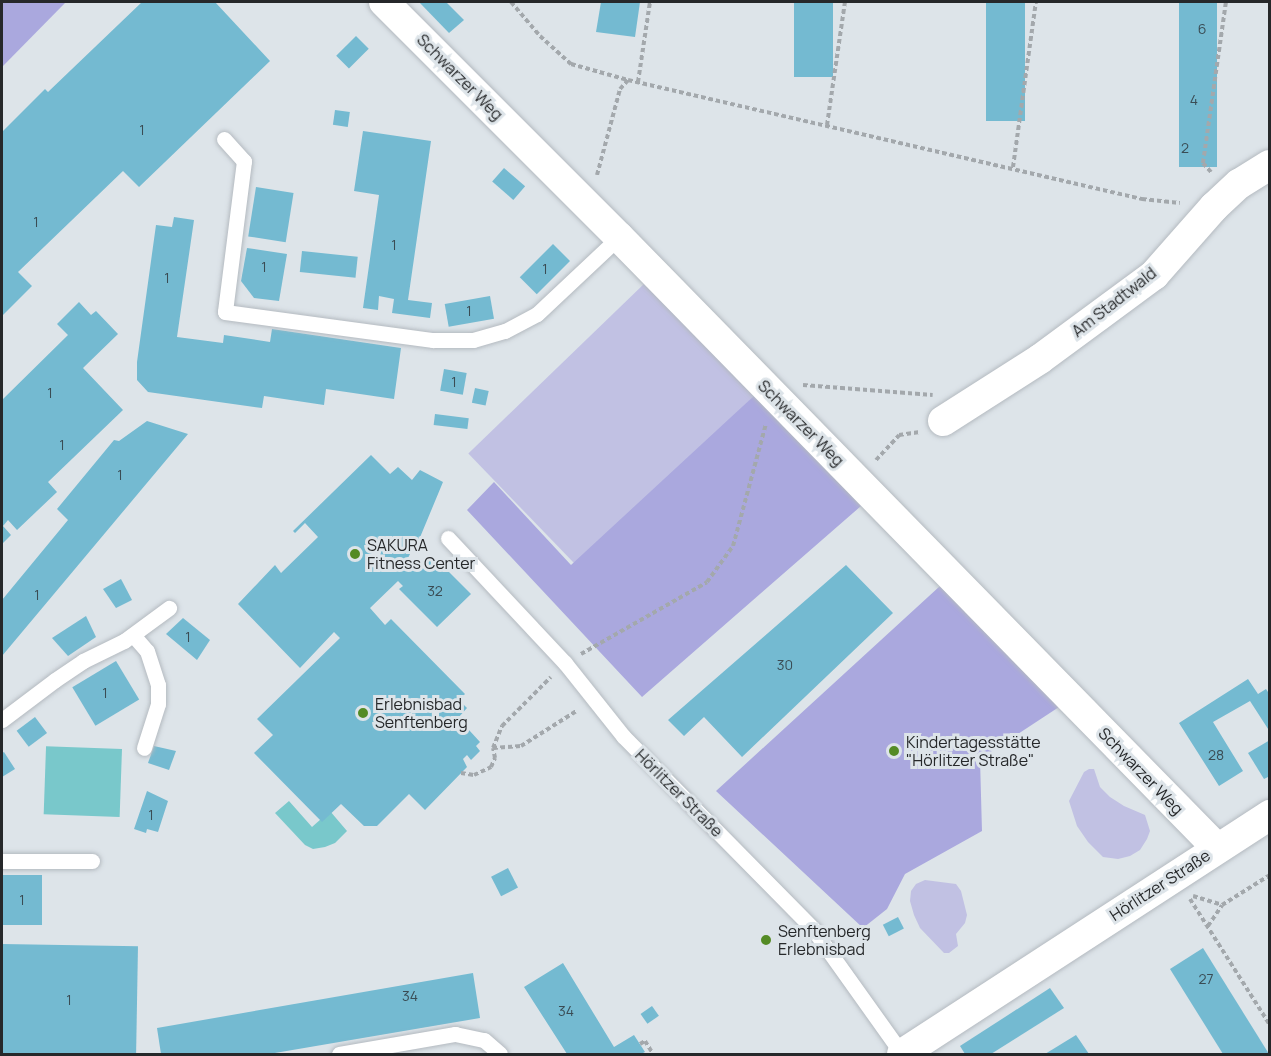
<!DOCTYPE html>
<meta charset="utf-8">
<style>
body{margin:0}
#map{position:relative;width:1271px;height:1056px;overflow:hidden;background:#dde4e9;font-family:Manrope,sans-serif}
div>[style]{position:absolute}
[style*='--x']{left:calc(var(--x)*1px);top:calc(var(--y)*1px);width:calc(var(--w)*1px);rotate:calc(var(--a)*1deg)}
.green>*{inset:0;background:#c1c1e3;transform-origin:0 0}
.forest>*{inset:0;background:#aaa8de}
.water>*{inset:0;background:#79c8cb;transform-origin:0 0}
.building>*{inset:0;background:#74bad1;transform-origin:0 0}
.path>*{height:4px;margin-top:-2px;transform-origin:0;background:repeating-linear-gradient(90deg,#a3a8ac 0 4.5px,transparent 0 7.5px)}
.roads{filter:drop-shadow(0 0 2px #b4bac0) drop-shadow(0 0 2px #b4bac0)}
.lane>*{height:15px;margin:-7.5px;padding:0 7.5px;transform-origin:7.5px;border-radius:7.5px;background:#fff}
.street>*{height:30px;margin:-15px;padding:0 15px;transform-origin:15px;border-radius:15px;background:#fff}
.dots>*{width:16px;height:16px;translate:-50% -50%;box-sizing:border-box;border:3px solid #dde4e9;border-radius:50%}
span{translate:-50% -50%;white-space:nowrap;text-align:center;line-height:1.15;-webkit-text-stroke:6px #dde4e9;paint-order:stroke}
.number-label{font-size:14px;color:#3a4c54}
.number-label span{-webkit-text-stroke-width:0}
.street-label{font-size:16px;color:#26282a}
.poi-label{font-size:16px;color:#26282a}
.left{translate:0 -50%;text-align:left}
.frame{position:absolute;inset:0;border:3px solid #26282a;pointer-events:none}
</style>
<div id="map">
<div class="green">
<div style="left:646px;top:282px;width:157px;height:247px;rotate:46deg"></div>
<div style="clip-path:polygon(1089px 769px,1094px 769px,1100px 787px,1110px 797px,1124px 806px,1145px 815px,1150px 831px,1147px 839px,1140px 850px,1130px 856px,1118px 859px,1103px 857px,1088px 842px,1077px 826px,1069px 801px,1084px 772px)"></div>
<div style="clip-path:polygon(925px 880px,956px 884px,961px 891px,967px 915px,965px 923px,956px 934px,958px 946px,949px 953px,944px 953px,920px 928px,914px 915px,910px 901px,911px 891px,916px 884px)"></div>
</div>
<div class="forest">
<div style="clip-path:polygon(2px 2px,66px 2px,2px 67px)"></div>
<div style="clip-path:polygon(756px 394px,861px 506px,642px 697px,467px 510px,494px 482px,571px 565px)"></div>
<div style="clip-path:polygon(940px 586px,1059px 707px,980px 759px,982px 831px,905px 874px,887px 909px,863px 928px,716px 791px)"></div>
</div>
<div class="water">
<div style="left:122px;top:749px;width:68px;height:76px;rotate:92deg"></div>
<div style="clip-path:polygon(289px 801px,312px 827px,330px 811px,347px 831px,335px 843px,325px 847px,313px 849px,305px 845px,275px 813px)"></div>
</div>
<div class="building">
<div style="clip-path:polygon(142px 2px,215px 2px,270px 61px,139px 187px,123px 171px,18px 272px,32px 286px,2px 316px,2px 132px,45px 89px,48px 92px)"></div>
<div style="clip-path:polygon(419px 2px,446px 2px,464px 20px,449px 33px)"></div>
<div style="clip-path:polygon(601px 2px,640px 2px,635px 37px,596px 32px)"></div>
<div style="left:794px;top:2px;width:39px;height:75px"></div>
<div style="left:986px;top:2px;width:39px;height:119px"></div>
<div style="left:1179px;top:2px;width:38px;height:165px"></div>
<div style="left:356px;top:36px;width:18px;height:28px;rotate:45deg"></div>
<div style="left:335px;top:110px;width:15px;height:15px;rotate:8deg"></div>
<div style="clip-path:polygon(363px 131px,431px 141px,408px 300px,432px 303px,430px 318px,392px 313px,394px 299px,379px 296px,378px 310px,363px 308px,379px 195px,354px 191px)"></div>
<div style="left:504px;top:168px;width:28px;height:18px;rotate:41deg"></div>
<div style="left:256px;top:187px;width:38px;height:50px;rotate:9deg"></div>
<div style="clip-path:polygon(174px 217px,194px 220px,177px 337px,223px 343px,224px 335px,270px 342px,272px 329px,401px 348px,394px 399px,326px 389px,324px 405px,264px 396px,262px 408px,148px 392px,137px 380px,137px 362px,156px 225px,172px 227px)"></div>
<div style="left:553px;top:244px;width:24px;height:47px;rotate:45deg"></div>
<div style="clip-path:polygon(247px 248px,287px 254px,279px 301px,254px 298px,241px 281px)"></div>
<div style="left:302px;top:251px;width:56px;height:21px;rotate:6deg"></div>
<div style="left:490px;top:296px;width:23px;height:46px;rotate:80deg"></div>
<div style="clip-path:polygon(79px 302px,91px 315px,96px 311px,118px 334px,83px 368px,123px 410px,48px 482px,57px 492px,17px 530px,8px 520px,3px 526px,11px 535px,2px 544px,2px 400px,68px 335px,57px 324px)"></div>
<div style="left:444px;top:369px;width:23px;height:22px;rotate:10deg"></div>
<div style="left:475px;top:388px;width:14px;height:15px;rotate:12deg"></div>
<div style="left:435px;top:414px;width:34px;height:11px;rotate:7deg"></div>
<div style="clip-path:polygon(147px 421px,188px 434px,2px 656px,2px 600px,68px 520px,57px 509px,114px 440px,119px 441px)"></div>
<div style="clip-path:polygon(371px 455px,390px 474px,398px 467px,412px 480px,420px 470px,443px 482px,416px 547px,414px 546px,406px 562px,420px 569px,433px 556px,471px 594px,437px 627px,399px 589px,403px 586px,398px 581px,370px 608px,385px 625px,391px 619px,465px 694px,459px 700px,467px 708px,458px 718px,480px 742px,476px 746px,480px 751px,471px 760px,467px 755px,463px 759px,467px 767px,425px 810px,409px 794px,377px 826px,364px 826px,341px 804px,322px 822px,254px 753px,273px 735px,257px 719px,340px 638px,334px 632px,300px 668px,238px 604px,275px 565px,281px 573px,318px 537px,305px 523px,295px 533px,293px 531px)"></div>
<div style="clip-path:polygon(846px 565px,893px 613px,742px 757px,704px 717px,684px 736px,668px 720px)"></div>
<div style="clip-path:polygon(121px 579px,132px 600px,116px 608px,103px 589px)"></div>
<div style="clip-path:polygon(86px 616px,96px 637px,68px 656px,52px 638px)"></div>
<div style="clip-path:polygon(183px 618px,210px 640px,197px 660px,166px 634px)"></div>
<div style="left:116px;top:661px;width:45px;height:51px;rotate:59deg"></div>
<div style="clip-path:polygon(1248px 679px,1258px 694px,1266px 689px,1270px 695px,1270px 732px,1250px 701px,1213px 722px,1243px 771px,1219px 786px,1179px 723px)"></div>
<div style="left:35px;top:717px;width:20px;height:23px;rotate:53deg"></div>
<div style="clip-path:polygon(1270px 740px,1270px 776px,1264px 779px,1248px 753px)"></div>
<div style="clip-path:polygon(154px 746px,176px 751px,169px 770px,148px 763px)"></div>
<div style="clip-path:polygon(4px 752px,15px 769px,2px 777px,2px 753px)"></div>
<div style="clip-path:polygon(147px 791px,168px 801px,158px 832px,147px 829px,146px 833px,134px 829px)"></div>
<div style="left:508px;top:868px;width:22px;height:19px;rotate:63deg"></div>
<div style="left:2px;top:875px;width:40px;height:50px"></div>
<div style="left:898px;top:917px;width:13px;height:17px;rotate:63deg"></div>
<div style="left:2px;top:944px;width:136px;height:110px;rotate:1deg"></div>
<div style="clip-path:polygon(1203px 948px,1269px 1054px,1223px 1054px,1170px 969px)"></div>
<div style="clip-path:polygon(563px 963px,614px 1047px,634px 1035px,645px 1052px,641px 1054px,567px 1054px,524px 987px)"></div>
<div style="clip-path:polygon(473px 973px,480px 1018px,269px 1054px,161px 1054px,157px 1028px)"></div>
<div style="clip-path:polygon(1050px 988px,1064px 1008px,991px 1054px,965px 1054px,960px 1046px)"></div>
<div style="left:652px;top:1006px;width:12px;height:14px;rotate:55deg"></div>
<div style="clip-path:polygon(1076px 1035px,1089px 1054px,1045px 1054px)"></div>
</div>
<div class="path">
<div style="--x:511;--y:2;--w:45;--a:49.5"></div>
<div style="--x:540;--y:36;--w:42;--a:42.1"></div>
<div style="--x:571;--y:64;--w:59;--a:15.7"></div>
<div style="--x:628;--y:80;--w:528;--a:13.04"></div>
<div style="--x:1142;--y:199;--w:38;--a:6"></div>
<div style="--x:638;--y:82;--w:81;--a:-81.5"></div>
<div style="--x:827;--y:125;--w:124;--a:-81.7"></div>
<div style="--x:1013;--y:167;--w:167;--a:-82.1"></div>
<div style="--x:1211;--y:172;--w:12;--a:-132"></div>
<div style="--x:1203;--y:163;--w:163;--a:-81.9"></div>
<div style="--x:597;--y:175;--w:89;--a:-75"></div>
<div style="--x:620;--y:89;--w:12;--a:-48"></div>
<div style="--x:803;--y:385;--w:130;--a:4.4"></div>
<div style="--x:876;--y:460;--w:34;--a:-47"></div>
<div style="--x:899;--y:435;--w:21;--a:-8"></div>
<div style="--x:581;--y:654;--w:145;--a:-29.7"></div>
<div style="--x:707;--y:582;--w:44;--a:-54.2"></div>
<div style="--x:733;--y:546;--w:126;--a:-74.9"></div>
<div style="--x:493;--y:748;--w:28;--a:-4"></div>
<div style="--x:521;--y:746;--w:67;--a:-32.3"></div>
<div style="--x:461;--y:773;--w:13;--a:9"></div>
<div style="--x:474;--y:775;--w:19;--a:-25"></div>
<div style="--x:491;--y:767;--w:10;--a:-66"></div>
<div style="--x:495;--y:758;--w:10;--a:-101"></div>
<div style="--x:493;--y:748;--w:24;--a:-68"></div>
<div style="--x:502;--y:726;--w:69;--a:-45"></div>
<div style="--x:1193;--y:896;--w:30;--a:17"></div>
<div style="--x:1222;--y:905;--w:57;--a:-32"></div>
<div style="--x:1190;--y:899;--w:149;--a:57.6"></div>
<div style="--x:1208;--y:926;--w:25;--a:-56"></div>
<div style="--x:640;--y:1044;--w:6;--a:-31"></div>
<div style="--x:645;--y:1041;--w:15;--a:58"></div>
</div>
<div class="roads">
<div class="lane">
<div style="--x:224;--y:139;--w:30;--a:48"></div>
<div style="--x:244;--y:161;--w:152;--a:97.2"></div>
<div style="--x:225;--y:312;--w:210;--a:7.7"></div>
<div style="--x:433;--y:340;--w:40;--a:0"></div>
<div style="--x:473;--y:340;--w:33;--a:-16"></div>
<div style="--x:505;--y:331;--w:36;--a:-28"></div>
<div style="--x:537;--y:314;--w:112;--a:-43.2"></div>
<div style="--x:448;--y:538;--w:171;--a:46.9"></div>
<div style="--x:565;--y:663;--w:93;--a:51.5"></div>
<div style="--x:623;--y:736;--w:271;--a:45.4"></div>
<div style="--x:813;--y:929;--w:153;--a:54.5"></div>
<div style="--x:133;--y:635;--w:21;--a:49"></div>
<div style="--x:147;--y:651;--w:36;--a:72"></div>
<div style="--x:158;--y:685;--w:19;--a:90"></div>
<div style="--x:158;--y:704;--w:46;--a:107.7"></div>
<div style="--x:2;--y:720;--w:66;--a:-37"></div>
<div style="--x:55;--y:680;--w:34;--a:-34"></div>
<div style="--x:83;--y:661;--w:46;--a:-26"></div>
<div style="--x:124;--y:641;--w:56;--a:-36.3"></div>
<div style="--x:2;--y:861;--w:90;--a:0"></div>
<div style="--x:339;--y:1054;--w:118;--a:-9.8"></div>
<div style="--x:455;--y:1034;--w:30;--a:12"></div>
<div style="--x:484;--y:1040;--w:21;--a:41"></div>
</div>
<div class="street">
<div style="--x:384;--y:2;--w:332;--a:45"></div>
<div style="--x:619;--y:237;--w:855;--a:45.62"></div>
<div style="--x:943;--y:421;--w:115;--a:-32.6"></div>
<div style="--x:1040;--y:359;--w:142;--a:-36.4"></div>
<div style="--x:1154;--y:275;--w:91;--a:-48.6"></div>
<div style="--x:1214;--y:207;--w:34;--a:-43"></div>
<div style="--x:1239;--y:184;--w:36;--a:-32"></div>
<div style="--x:902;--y:1054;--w:439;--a:-33"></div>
</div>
</div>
<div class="dots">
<div style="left:355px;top:554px;background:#548b25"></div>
<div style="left:363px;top:713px;background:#548b25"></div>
<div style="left:894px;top:751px;background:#548b25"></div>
<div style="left:766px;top:940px;background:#548b25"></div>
</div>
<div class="number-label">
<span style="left:1202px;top:29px">6</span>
<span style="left:1194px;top:100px">4</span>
<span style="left:142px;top:130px">1</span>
<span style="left:1185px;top:148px">2</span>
<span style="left:36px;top:222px">1</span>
<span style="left:394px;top:245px">1</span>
<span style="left:264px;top:267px">1</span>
<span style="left:545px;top:269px">1</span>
<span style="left:167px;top:278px">1</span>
<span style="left:469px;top:311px">1</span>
<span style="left:454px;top:382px">1</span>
<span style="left:50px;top:393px">1</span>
<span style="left:62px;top:445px">1</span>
<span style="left:120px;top:475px">1</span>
<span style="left:435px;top:591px">32</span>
<span style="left:37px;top:595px">1</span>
<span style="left:188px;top:637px">1</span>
<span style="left:785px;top:665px">30</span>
<span style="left:105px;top:693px">1</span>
<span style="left:1216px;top:755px">28</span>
<span style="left:151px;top:815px">1</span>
<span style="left:22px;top:900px">1</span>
<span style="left:1206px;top:979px">27</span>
<span style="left:410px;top:996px">34</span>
<span style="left:69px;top:1000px">1</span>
<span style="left:566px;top:1011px">34</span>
</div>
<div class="street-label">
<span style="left:460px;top:77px;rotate:45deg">Schwarzer Weg</span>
<span style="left:1114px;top:302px;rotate:-38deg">Am Stadtwald</span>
<span style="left:801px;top:423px;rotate:45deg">Schwarzer Weg</span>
<span style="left:1141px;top:771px;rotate:46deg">Schwarzer Weg</span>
<span style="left:679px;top:793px;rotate:45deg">Hörlitzer Straße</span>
<span style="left:1160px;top:885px;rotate:-33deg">Hörlitzer Straße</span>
</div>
<div class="poi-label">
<span class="left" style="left:367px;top:554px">SAKURA<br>Fitness Center</span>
<span class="left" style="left:375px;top:713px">Erlebnisbad<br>Senftenberg</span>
<span class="left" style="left:906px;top:751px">Kindertagesstätte<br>"Hörlitzer Straße"</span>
<span class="left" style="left:778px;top:940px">Senftenberg<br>Erlebnisbad</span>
</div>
<div class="frame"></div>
</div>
